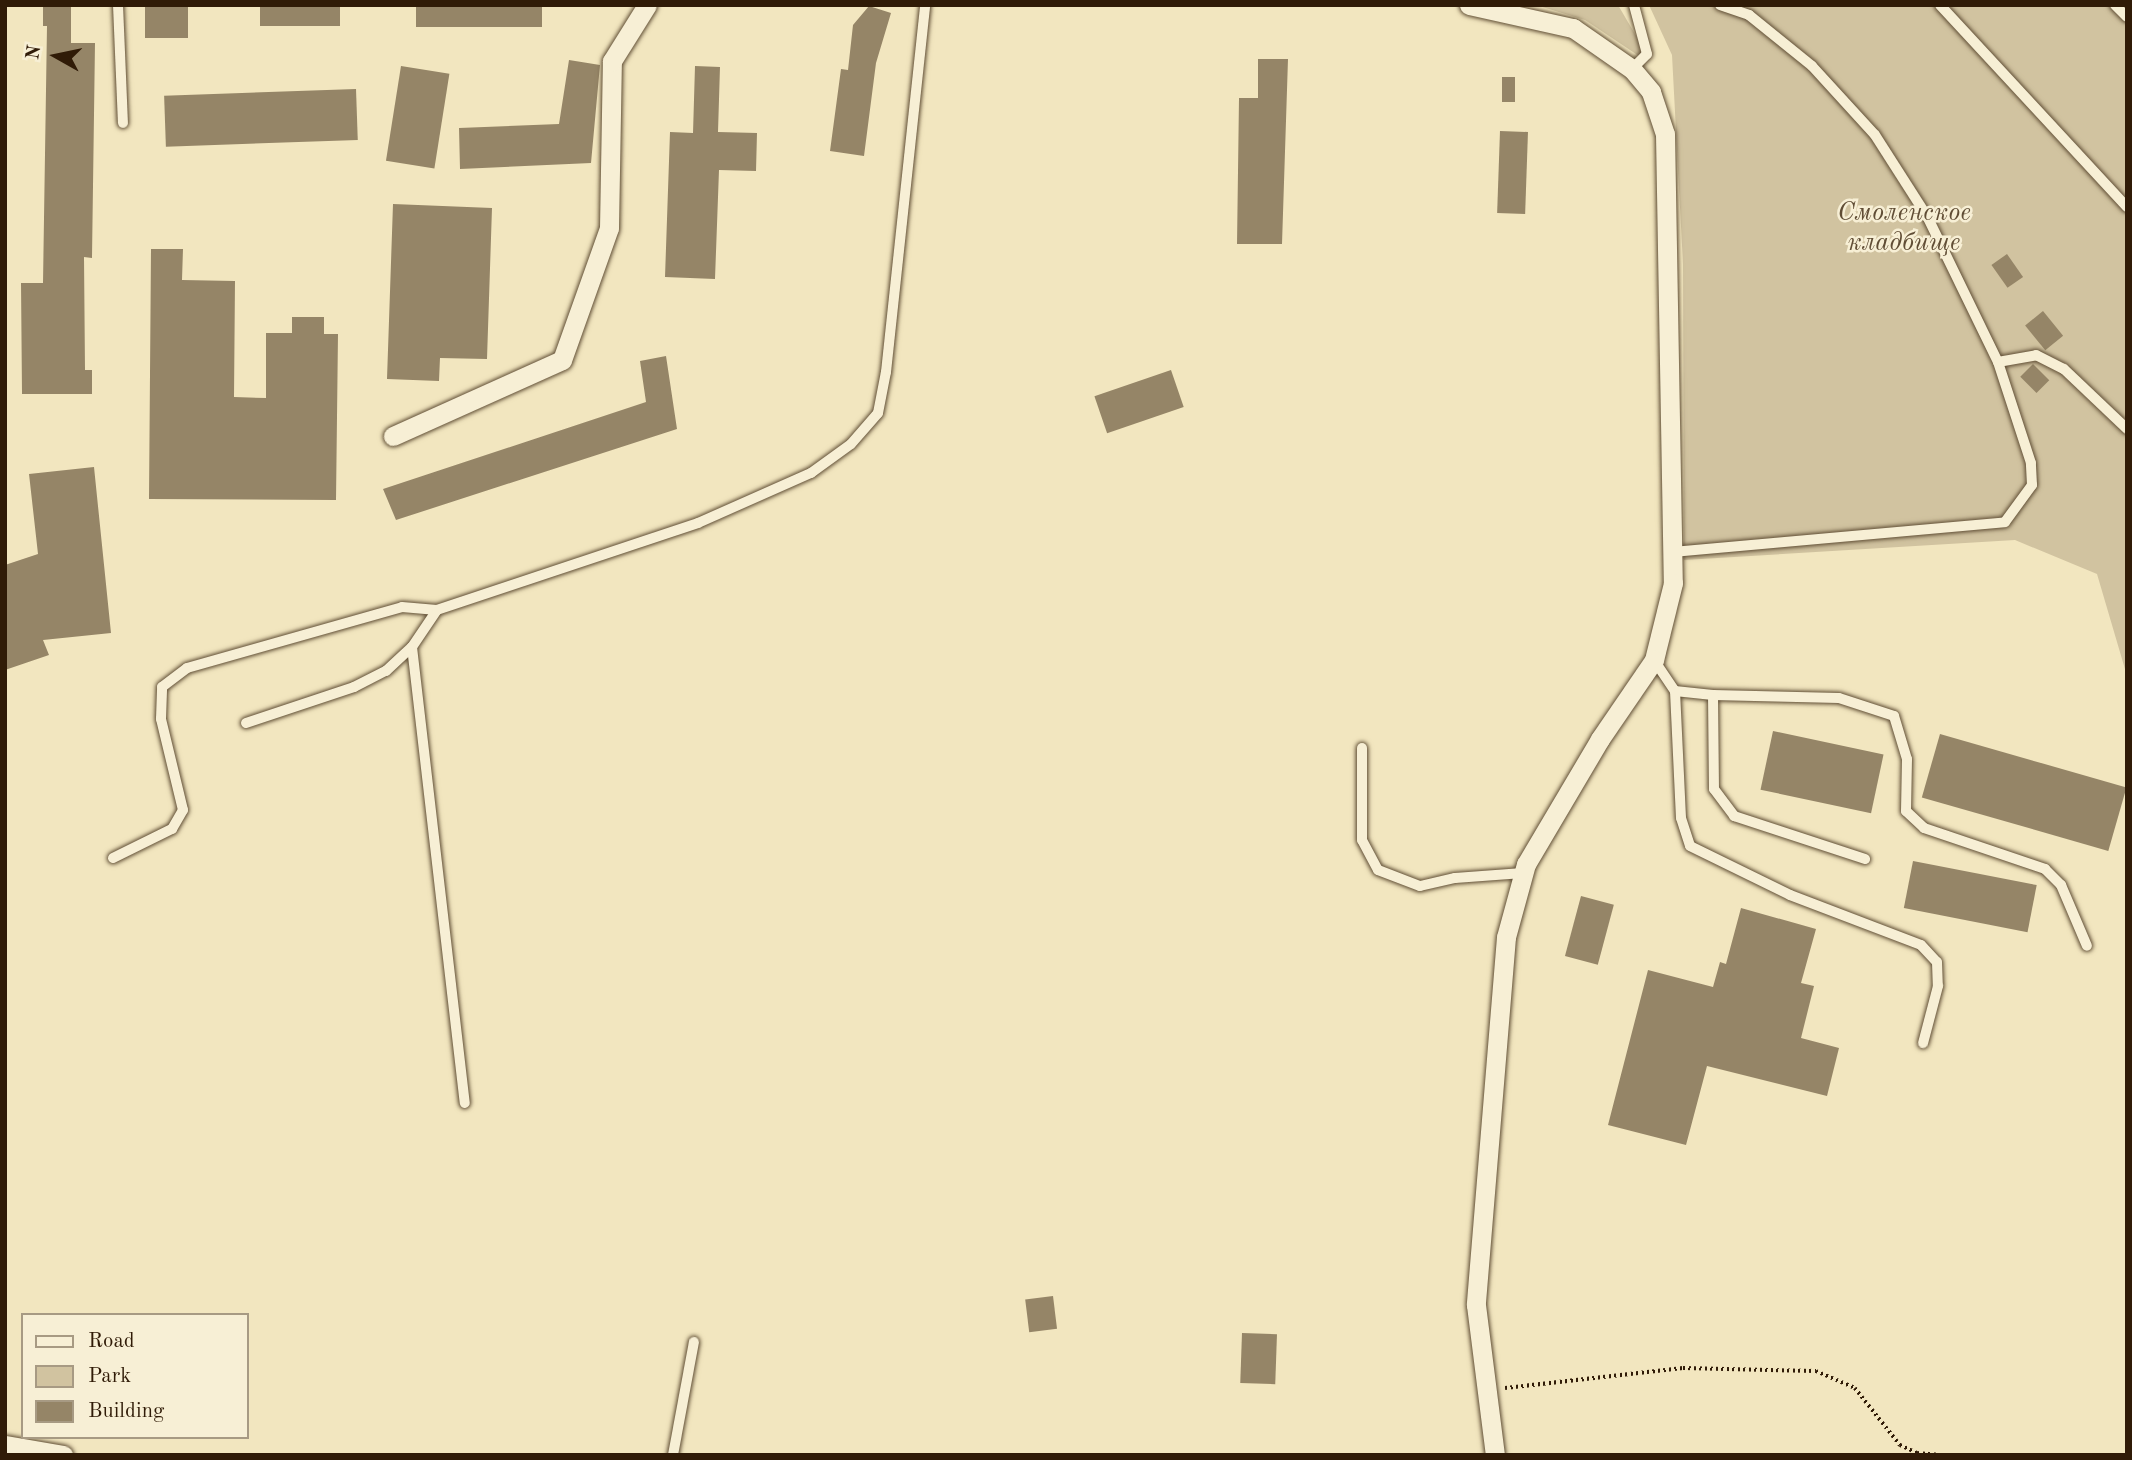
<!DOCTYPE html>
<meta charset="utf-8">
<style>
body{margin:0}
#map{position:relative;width:2132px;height:1460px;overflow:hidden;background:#f2e6bf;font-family:"Old Standard TT",serif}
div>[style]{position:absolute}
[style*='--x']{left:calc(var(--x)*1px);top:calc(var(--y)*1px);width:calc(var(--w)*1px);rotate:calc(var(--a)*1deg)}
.green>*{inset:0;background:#d1c3a0}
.building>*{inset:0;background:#958567;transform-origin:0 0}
.path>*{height:3.5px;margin-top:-1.75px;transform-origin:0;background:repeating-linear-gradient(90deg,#301b07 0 2px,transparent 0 5.5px)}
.roads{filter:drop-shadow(0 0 2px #604e35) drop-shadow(0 0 2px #604e35)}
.lane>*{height:10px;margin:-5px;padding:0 5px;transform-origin:5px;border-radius:5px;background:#f7efd5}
.street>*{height:19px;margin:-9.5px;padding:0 9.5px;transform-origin:9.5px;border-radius:9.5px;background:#f7efd5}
span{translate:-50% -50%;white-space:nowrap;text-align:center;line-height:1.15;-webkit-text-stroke:5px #f7efd5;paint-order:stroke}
.park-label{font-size:26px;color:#604d35;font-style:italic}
.frame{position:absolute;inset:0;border:7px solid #301b07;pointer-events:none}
.legend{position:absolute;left:21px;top:1313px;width:228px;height:126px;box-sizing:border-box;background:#f7efd5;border:2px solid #a79a83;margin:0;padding:9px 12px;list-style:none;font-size:21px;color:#301b07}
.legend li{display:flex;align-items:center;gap:14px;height:35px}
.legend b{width:35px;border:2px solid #a79a83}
.north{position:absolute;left:21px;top:21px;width:70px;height:70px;-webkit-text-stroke:5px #f7efd5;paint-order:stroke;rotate:279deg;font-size:19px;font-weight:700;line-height:28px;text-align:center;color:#301b07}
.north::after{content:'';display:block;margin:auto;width:24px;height:32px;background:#301b07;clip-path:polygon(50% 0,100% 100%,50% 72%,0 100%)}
</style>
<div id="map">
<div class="green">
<div style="clip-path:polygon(1536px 5px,1618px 5px,1642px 46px,1642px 58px,1585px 20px)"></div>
<div style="clip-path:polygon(1649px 5px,2127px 5px,2127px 676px,2097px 574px,2015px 540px,1684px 560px,1683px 264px,1672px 55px)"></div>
</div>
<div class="building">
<div style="clip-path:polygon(43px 5px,71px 5px,71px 43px,95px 43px,92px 258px,84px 257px,85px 370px,92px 370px,92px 394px,22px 394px,21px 283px,43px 283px,47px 26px,43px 26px)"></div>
<div style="left:145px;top:5px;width:43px;height:33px"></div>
<div style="left:260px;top:5px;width:80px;height:21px"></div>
<div style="left:416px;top:5px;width:126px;height:22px"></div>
<div style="clip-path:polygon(869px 6px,891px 13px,876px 63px,864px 156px,830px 151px,841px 69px,848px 70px,853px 25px)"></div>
<div style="clip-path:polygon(1258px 59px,1288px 59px,1282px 244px,1237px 244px,1239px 98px,1258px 98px)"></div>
<div style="clip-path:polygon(569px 60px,600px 65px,591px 163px,460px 169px,459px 128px,559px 124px)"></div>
<div style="left:401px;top:66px;width:49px;height:96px;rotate:9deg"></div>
<div style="clip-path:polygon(695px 66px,720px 67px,718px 132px,757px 133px,756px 171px,719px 170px,715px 279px,665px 277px,670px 132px,693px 133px)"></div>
<div style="left:1502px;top:77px;width:13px;height:25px"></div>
<div style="left:356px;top:89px;width:51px;height:192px;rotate:88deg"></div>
<div style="left:1500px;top:131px;width:28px;height:82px;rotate:2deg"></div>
<div style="clip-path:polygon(393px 204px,492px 208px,487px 359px,440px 358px,439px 381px,387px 379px)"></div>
<div style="clip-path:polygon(151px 249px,183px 249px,182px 280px,235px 281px,234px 397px,266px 398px,266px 333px,292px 333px,292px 317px,324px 317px,324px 334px,338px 334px,336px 500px,149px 499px)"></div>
<div style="left:2007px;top:254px;width:28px;height:19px;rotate:55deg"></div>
<div style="left:2043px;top:311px;width:32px;height:23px;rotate:51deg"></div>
<div style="clip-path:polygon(666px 356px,677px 429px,396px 520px,383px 489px,646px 402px,640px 361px)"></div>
<div style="left:2033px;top:364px;width:23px;height:18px;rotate:45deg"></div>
<div style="left:1171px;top:370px;width:39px;height:81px;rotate:71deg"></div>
<div style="clip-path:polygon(94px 467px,111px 633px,43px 640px,49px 655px,5px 670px,5px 565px,38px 554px,29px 474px)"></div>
<div style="left:1773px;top:731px;width:113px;height:60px;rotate:12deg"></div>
<div style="left:1940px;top:734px;width:194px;height:66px;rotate:16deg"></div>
<div style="left:1913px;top:861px;width:126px;height:48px;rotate:11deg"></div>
<div style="left:1581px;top:896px;width:34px;height:62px;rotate:15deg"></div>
<div style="clip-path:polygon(1741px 908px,1816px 929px,1801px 983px,1814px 986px,1801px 1038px,1839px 1048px,1827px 1096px,1707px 1066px,1686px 1145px,1608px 1125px,1648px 970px,1713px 987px,1720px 962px,1726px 964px)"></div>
<div style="left:1053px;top:1296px;width:33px;height:28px;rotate:83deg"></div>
<div style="left:1242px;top:1333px;width:35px;height:50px;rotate:2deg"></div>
</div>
<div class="path">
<div style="--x:1505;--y:1388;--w:179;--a:-6.4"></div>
<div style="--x:1683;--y:1368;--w:133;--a:1.3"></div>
<div style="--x:1816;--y:1371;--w:43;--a:23.6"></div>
<div style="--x:1855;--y:1388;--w:73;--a:51.7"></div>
<div style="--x:1900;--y:1445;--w:19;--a:25"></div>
<div style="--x:1917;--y:1453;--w:21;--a:5"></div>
</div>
<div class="roads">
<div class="lane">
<div style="--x:118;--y:5;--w:118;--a:87.6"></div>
<div style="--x:1720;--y:5;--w:31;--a:19"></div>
<div style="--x:1749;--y:15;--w:81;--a:39"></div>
<div style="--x:1812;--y:66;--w:93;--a:47.6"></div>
<div style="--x:1875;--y:135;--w:98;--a:57.4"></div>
<div style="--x:1928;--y:218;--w:160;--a:64.1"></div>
<div style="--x:1998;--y:362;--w:39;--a:-10"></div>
<div style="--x:2036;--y:355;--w:31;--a:27"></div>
<div style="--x:2064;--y:369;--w:87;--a:43.6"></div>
<div style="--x:1940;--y:5;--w:275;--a:47.2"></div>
<div style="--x:2115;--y:5;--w:17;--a:45"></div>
<div style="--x:1632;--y:69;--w:21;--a:-45"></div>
<div style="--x:1647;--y:54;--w:51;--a:-104.9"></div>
<div style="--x:1672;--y:552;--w:334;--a:-5.1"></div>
<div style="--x:2005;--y:522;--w:46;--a:-53.9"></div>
<div style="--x:2032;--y:485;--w:22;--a:-93"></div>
<div style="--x:2031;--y:463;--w:106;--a:-108.1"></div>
<div style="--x:437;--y:610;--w:45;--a:124"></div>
<div style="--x:412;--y:647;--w:459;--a:83.4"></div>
<div style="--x:1654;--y:660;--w:37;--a:56"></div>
<div style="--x:1675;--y:691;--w:38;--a:6"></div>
<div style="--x:1713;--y:695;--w:94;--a:89.4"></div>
<div style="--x:1714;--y:789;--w:34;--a:53"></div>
<div style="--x:1734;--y:816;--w:138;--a:18.2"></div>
<div style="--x:1675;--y:691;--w:127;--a:87.3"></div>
<div style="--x:1681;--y:818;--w:29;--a:72"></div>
<div style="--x:1690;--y:846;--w:111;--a:26.1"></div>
<div style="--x:1790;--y:895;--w:140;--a:20.9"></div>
<div style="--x:1921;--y:945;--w:23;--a:47"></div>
<div style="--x:1937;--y:962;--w:24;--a:88"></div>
<div style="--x:1938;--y:986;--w:59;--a:104.7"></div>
<div style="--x:1713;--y:695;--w:126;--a:1.4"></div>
<div style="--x:1839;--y:698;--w:58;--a:18.1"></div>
<div style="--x:1894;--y:716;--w:45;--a:73.2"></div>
<div style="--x:1907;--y:759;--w:52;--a:91.1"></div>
<div style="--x:1906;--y:811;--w:25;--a:43"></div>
<div style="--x:1924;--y:828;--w:128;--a:18.7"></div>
<div style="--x:2045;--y:869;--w:23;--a:45"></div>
<div style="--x:2061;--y:885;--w:66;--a:66.9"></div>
<div style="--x:246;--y:723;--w:114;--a:-18.4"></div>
<div style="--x:354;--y:687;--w:36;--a:-27"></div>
<div style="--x:386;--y:671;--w:35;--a:-43"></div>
<div style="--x:1362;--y:748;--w:92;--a:90"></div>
<div style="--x:1362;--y:840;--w:34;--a:62"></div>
<div style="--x:1378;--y:870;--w:45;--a:20.9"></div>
<div style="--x:1420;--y:886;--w:36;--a:-13"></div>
<div style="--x:1455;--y:878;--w:68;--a:-4.2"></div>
<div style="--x:113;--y:858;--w:66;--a:-26.2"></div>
<div style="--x:172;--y:829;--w:22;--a:-60"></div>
<div style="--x:183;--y:810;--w:94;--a:-103.6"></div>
<div style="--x:161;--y:719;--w:32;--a:-88"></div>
<div style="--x:162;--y:687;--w:31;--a:-37"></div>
<div style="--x:187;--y:668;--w:223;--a:-15.8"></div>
<div style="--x:402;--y:607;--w:35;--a:5"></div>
<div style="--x:437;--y:610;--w:275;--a:-18.4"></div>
<div style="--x:698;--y:523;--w:124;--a:-23.9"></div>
<div style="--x:811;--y:473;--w:49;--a:-35.9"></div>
<div style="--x:851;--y:444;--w:41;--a:-48.9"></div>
<div style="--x:878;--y:413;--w:42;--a:-79"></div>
<div style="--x:886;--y:372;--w:369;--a:-83.9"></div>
<div style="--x:673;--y:1455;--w:115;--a:-79.5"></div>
</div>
<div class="street">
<div style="--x:1469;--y:5;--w:107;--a:12.5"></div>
<div style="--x:1573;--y:28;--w:72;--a:34.8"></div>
<div style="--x:1632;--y:69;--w:30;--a:50"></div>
<div style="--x:1651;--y:92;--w:44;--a:71.6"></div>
<div style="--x:1665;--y:134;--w:449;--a:89"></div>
<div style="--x:1673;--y:583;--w:79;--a:103.9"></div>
<div style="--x:1654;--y:660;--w:96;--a:124.4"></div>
<div style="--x:1600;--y:739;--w:145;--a:120.6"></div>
<div style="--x:1526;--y:864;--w:76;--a:105.3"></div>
<div style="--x:1506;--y:937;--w:369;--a:94.7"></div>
<div style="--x:1476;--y:1305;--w:151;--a:82.8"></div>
<div style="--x:393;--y:436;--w:185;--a:-24.2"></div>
<div style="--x:562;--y:360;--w:140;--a:-70.4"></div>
<div style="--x:609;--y:228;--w:167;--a:-89"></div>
<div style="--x:612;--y:61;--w:66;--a:-58"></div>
<div style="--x:5;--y:1445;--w:59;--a:9.8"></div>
</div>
</div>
<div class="park-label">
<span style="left:1904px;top:229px">Смоленское<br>кладбище</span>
</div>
<div class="frame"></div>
<ul class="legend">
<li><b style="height:9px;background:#f7efd5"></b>Road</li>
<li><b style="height:19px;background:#d1c3a0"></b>Park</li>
<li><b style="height:19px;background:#958567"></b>Building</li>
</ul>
<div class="north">N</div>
</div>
